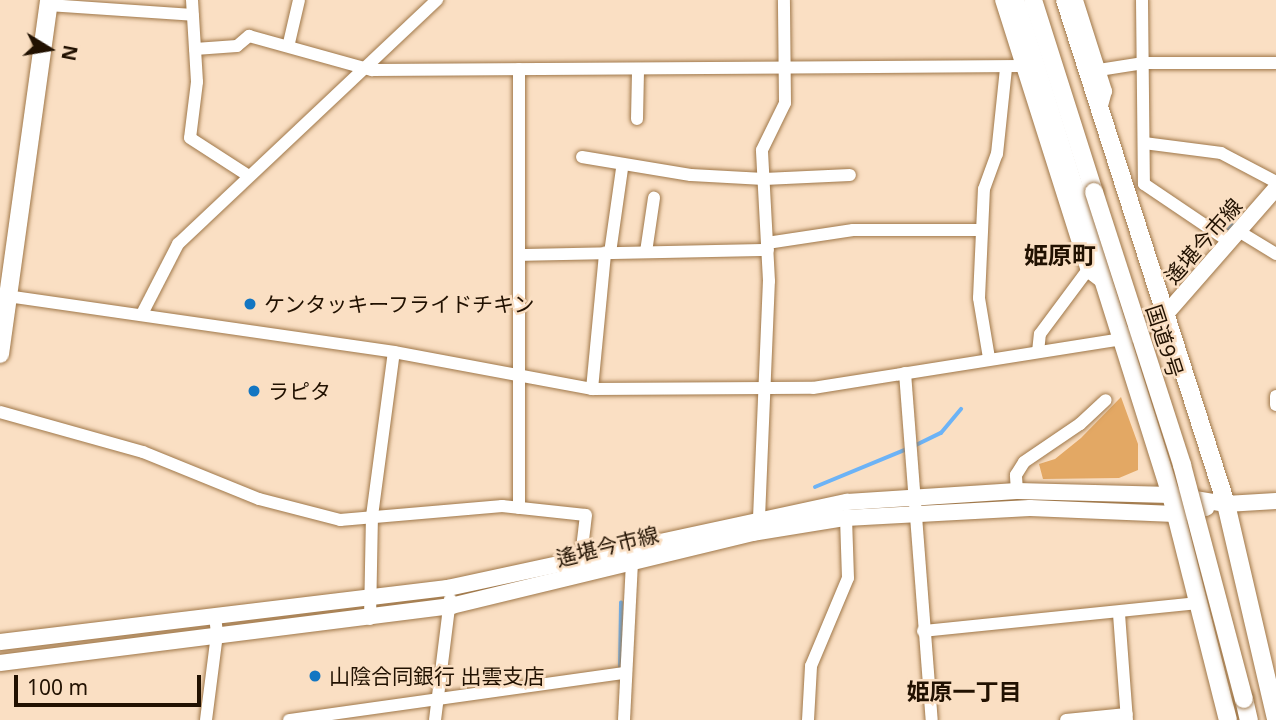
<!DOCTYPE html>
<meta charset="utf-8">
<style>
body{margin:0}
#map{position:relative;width:1276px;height:720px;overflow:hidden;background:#fadfc3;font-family:"Noto Sans","Noto Sans JP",sans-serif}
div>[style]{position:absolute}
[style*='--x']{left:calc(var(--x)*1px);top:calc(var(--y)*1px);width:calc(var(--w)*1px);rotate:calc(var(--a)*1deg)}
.green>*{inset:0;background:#e3a864}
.stream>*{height:3.5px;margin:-1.75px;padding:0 1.75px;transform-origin:1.75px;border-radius:1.75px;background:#6cb3f6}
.roads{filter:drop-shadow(0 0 2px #9f7749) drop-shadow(0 0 2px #9f7749)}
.minor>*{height:12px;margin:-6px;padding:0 6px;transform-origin:6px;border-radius:6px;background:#fff}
.major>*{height:16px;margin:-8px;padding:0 8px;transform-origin:8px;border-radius:8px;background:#fff}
.highway>*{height:18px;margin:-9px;padding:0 9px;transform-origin:9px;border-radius:9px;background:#fff}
.bridges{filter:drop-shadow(0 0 2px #9f7749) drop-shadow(0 0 2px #9f7749)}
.highway-bridge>*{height:18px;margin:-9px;padding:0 9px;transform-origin:9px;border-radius:9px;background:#fff}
.dots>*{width:19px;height:19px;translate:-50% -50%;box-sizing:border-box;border:4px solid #fadfc3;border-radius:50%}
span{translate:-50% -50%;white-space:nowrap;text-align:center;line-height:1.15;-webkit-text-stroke:5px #fadfc3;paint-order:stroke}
.street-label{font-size:21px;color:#211101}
.poi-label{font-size:21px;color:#211101}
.left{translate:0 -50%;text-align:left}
.neighbourhood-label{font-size:23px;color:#211101;font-weight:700}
.quarter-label{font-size:24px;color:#211101;font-weight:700}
.north{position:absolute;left:14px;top:14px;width:70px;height:70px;-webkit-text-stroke:5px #fadfc3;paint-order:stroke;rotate:101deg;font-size:19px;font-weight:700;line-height:28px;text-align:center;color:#211101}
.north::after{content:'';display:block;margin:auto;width:24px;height:32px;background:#211101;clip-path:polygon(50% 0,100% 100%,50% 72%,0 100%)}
.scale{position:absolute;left:14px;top:675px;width:187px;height:32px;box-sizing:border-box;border:4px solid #211101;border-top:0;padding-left:9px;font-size:21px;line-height:24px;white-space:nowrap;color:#211101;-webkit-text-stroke:5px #fadfc3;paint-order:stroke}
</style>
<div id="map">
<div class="green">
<div style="clip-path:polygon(1121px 397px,1138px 444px,1138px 470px,1119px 478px,1043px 479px,1039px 464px,1055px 459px,1081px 438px)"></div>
</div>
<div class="stream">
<div style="--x:1225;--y:234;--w:18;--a:-49"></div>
<div style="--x:914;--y:446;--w:30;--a:-26"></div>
<div style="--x:941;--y:433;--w:31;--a:-50"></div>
<div style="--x:815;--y:487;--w:100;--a:-22.4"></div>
<div style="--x:620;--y:669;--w:66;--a:-89.1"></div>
</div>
<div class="roads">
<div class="minor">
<div style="--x:192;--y:0;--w:82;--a:86.5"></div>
<div style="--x:197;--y:82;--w:56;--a:97.1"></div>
<div style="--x:190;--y:138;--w:70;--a:32.8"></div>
<div style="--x:1001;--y:0;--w:284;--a:72.4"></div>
<div style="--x:1087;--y:271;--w:21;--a:37"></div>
<div style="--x:1077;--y:0;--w:96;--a:72.3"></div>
<div style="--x:1106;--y:91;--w:20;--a:105"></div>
<div style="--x:1142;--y:0;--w:184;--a:89.4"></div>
<div style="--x:1144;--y:184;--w:104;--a:34"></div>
<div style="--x:48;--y:5;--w:145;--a:3.9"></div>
<div style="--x:289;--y:43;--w:44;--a:-76.9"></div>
<div style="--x:195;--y:49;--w:42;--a:-4.1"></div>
<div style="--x:237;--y:46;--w:16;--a:-40"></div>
<div style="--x:249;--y:36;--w:128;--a:15.5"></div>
<div style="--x:372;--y:70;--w:648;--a:-0.35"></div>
<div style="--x:1099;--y:70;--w:45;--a:-9"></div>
<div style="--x:1143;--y:63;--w:133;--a:0"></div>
<div style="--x:637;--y:119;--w:47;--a:-88.8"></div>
<div style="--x:1144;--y:143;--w:78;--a:7.4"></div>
<div style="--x:1221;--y:153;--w:62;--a:27.8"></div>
<div style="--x:582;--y:157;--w:110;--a:9.4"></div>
<div style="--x:691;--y:175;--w:73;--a:3.1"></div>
<div style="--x:764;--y:179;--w:86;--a:-2.7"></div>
<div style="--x:1240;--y:232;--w:42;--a:31.4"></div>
<div style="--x:767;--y:243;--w:87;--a:-8.6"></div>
<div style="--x:853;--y:230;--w:129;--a:0"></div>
<div style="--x:646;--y:252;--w:55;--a:-81.6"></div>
<div style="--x:610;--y:253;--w:85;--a:-81.9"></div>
<div style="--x:520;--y:255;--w:248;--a:-1.2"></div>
<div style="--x:0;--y:295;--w:398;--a:8.2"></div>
<div style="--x:394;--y:352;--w:201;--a:10.6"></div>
<div style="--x:592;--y:389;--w:221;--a:-0.3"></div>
<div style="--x:813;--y:388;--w:313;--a:-9"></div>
<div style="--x:142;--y:314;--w:79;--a:-62.8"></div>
<div style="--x:178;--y:244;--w:356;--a:-43.3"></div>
<div style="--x:1038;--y:352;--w:18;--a:-84"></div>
<div style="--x:1040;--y:334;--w:79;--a:-53.3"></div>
<div style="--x:989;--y:358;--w:61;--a:-99.5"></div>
<div style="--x:979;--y:298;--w:109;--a:-87.4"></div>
<div style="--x:984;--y:189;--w:37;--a:-70"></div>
<div style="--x:997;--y:154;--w:86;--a:-84"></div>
<div style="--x:905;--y:373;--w:348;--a:85.6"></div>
<div style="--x:592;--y:389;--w:137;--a:-84.5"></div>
<div style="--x:1276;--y:396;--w:9;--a:90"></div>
<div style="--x:0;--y:412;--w:148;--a:15.6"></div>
<div style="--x:143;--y:452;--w:125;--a:22.1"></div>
<div style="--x:259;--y:499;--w:84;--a:14.5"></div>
<div style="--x:340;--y:520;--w:163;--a:-4.9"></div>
<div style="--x:502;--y:506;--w:84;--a:6.1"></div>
<div style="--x:586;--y:515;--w:42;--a:96.8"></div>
<div style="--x:1017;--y:491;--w:16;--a:-94"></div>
<div style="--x:1016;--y:475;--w:15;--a:-58"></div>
<div style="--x:1024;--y:462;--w:68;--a:-34.2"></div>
<div style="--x:1080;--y:424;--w:35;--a:-43"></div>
<div style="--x:519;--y:508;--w:439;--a:-90"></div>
<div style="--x:759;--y:518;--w:237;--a:-87.6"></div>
<div style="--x:769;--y:281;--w:131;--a:-93.1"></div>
<div style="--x:762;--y:150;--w:52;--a:-63.9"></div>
<div style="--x:785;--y:103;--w:103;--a:-90.6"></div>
<div style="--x:1119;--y:614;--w:106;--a:85.7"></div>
<div style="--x:370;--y:619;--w:103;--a:-88.9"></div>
<div style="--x:372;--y:516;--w:165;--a:-82.4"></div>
<div style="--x:923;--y:631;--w:278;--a:-5.8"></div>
<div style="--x:206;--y:720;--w:87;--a:-82.7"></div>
<div style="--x:217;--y:634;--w:18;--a:-96"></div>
<div style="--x:289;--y:720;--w:338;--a:-8"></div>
<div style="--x:435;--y:720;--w:122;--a:-82.9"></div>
<div style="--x:624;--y:720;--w:159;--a:-87.1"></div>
<div style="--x:808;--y:720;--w:54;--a:-86.8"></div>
<div style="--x:811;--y:666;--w:95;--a:-67.2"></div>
<div style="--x:848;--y:578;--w:60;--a:-91.9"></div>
<div style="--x:1066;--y:720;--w:61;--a:-5.6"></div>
</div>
<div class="major">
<div style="--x:1128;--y:336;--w:43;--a:-29.6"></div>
<div style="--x:1165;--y:315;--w:169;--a:-48.8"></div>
<div style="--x:0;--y:642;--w:451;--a:-6.9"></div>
<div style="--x:448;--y:588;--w:408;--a:-12.2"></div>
<div style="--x:847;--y:502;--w:170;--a:-3.7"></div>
<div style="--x:1017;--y:491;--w:154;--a:1.5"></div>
<div style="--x:1171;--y:495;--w:56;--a:9.3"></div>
<div style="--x:1226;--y:504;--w:50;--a:-3.4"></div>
<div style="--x:0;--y:663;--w:455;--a:-7.2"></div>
<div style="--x:451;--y:606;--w:310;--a:-13.6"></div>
<div style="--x:752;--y:533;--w:95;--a:-9.1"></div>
<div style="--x:846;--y:518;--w:184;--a:-3.1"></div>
<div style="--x:1030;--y:508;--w:145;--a:2.4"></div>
<div style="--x:1175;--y:514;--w:32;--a:-11"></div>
</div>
<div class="highway">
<div style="--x:1015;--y:0;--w:519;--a:72.51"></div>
<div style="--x:1171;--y:495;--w:232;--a:75.8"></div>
<div style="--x:1033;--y:0;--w:201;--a:72.4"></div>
<div style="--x:1065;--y:0;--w:529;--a:72.28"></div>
<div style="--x:1226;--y:504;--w:221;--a:76.9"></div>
<div style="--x:0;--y:354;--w:357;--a:-82.1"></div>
<div style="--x:1244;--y:699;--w:22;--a:77"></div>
</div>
</div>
<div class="bridges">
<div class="highway-bridge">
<div style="--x:1094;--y:192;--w:287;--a:72.1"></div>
<div style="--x:1182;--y:465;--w:242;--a:75.2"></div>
</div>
</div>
<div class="dots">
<div style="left:250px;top:304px;background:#1376c2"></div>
<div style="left:254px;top:391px;background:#1376c2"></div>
<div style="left:315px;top:676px;background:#1376c2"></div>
</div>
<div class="street-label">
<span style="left:1203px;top:241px;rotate:-49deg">遙堪今市線</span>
<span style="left:1165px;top:341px;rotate:72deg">国道9号</span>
<span style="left:607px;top:546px;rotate:-14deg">遙堪今市線</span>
</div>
<div class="poi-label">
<span class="left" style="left:264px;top:304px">ケンタッキーフライドチキン</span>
<span class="left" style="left:268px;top:391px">ラピタ</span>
<span class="left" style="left:329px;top:676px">山陰合同銀行 出雲支店</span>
</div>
<div class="neighbourhood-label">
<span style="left:964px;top:691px">姫原一丁目</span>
</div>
<div class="quarter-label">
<span style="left:1060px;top:255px">姫原町</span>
</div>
<div class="north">N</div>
<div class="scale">100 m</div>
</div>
